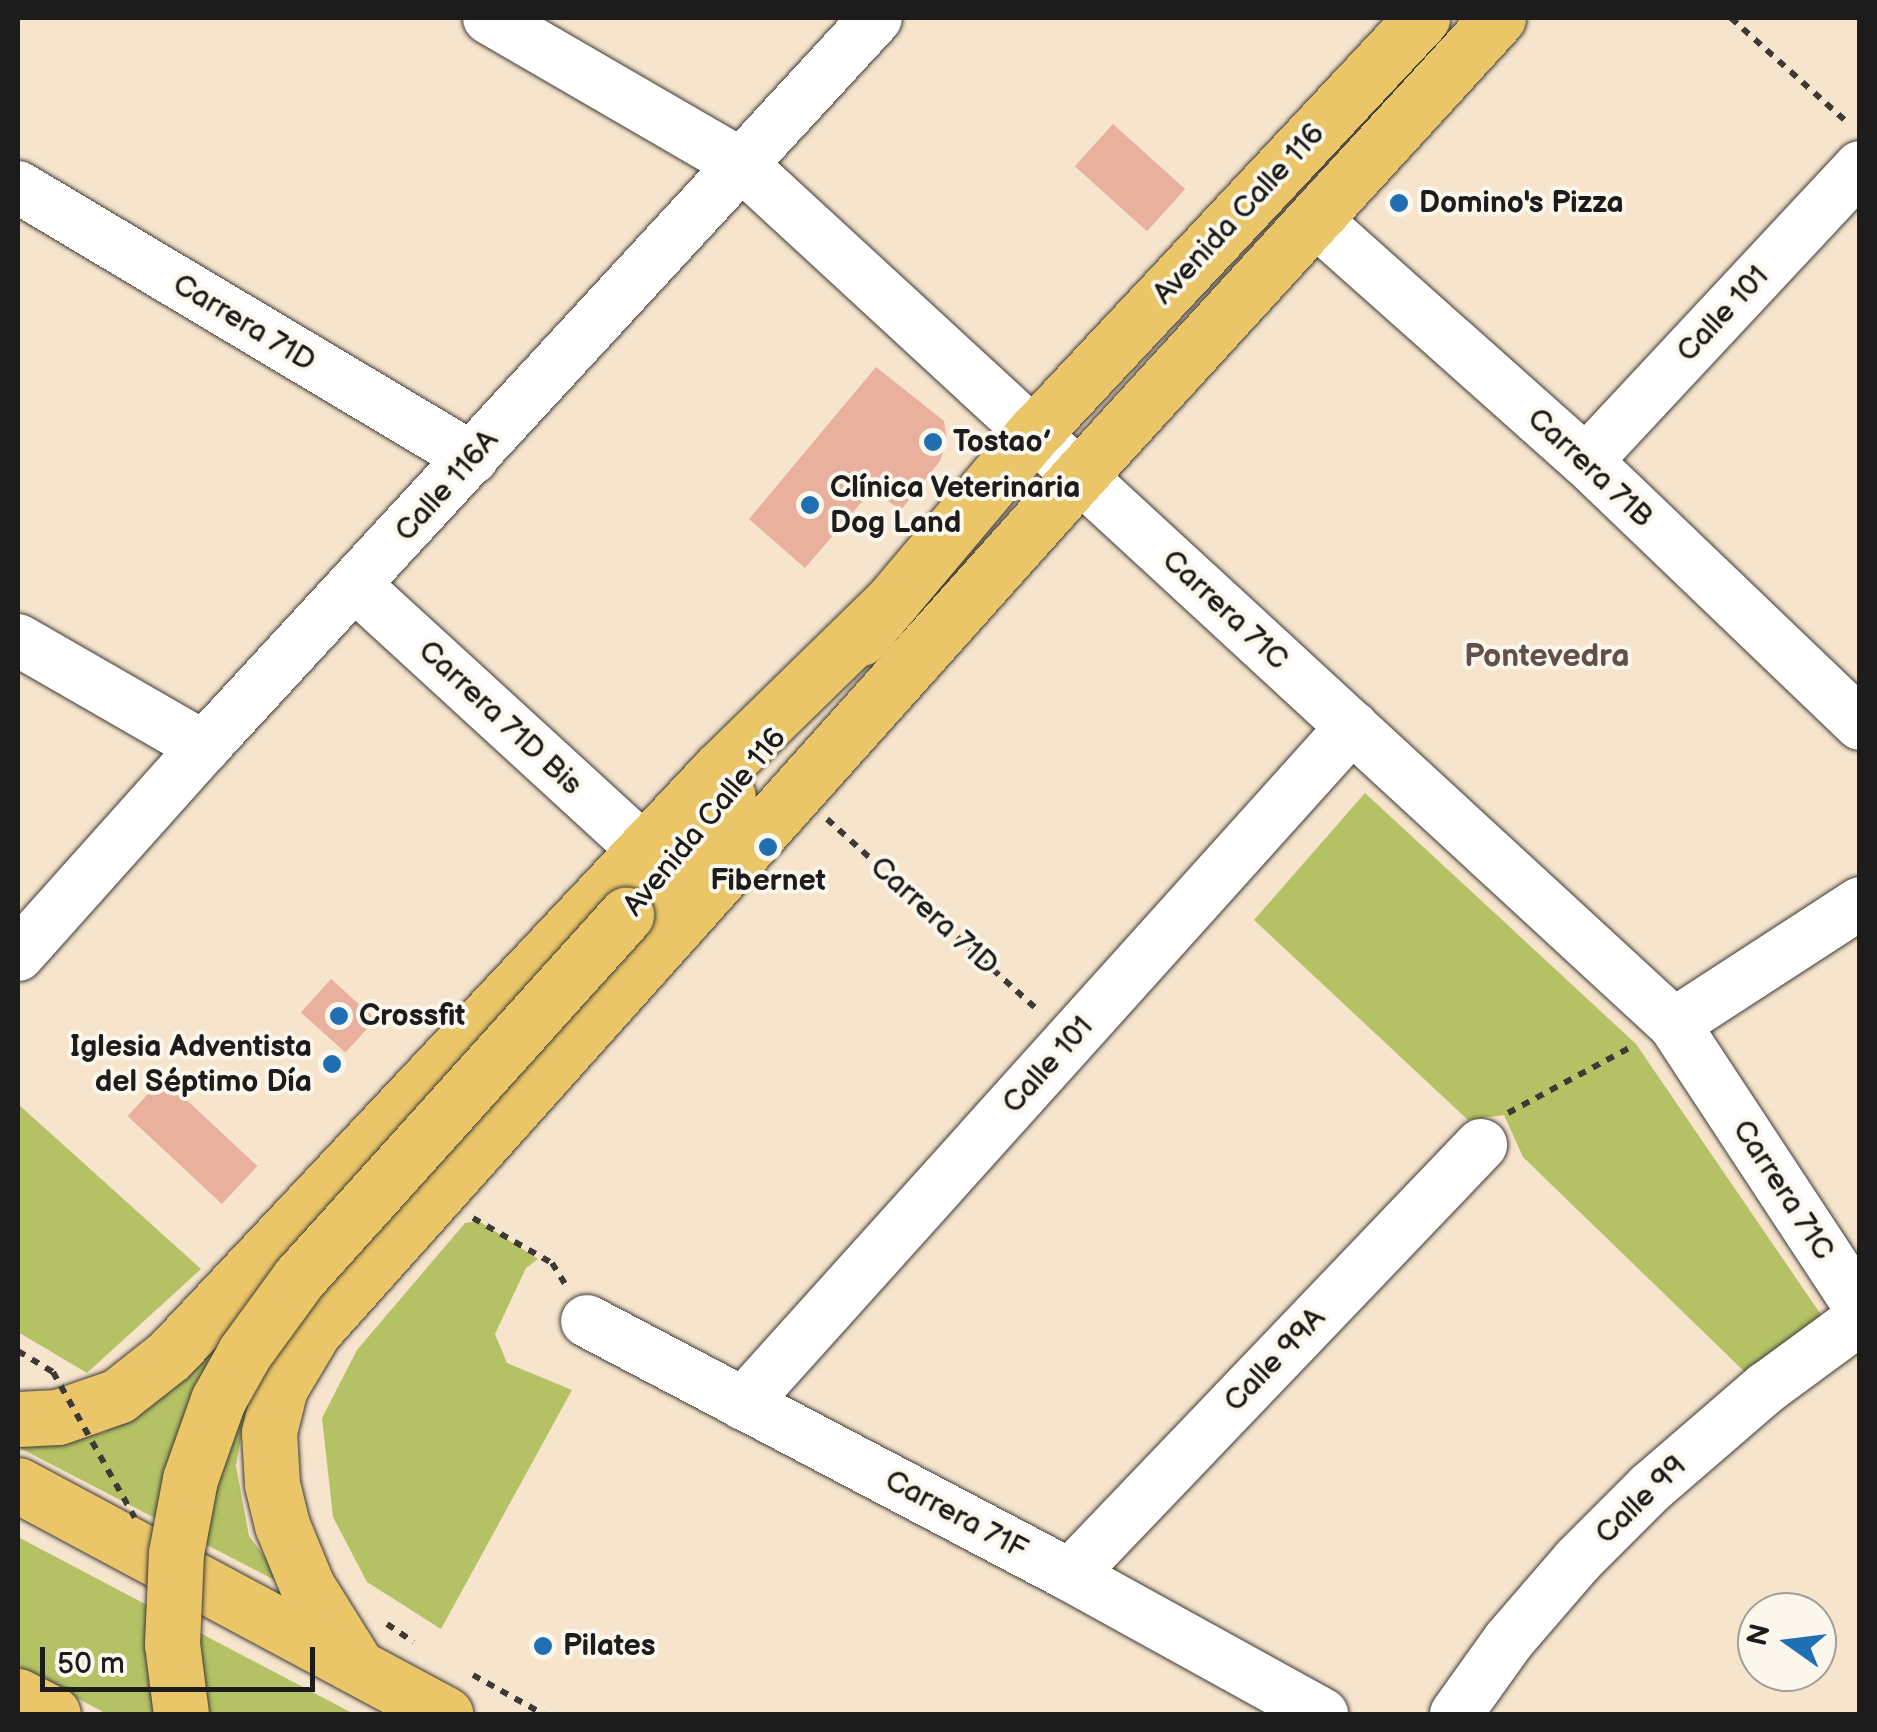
<!DOCTYPE html>
<meta charset="utf-8">
<style>
body{margin:0}
#map{position:relative;width:1877px;height:1732px;overflow:hidden;background:#f6e4cc;font-family:"Balsamiq Sans",sans-serif}
div>[style]{position:absolute}
[style*='--x']{left:calc(var(--x)*1px);top:calc(var(--y)*1px);width:calc(var(--w)*1px);rotate:calc(var(--a)*1deg)}
.green>*{inset:0;background:#b4c265}
.building>*{inset:0;background:#e8b09d;transform-origin:0 0}
.path>*{height:6px;margin-top:-3px;transform-origin:0;background:repeating-linear-gradient(90deg,#3d3a36 0 8px,transparent 0 16px)}
.roads{filter:drop-shadow(0 0 2px #3d3a36) drop-shadow(0 0 2px #3d3a36)}
.minor>*{height:52px;margin:-26px;padding:0 26px;transform-origin:26px;border-radius:26px;background:#fff}
.major>*{height:55px;margin:-27.5px;padding:0 27.5px;transform-origin:27.5px;border-radius:27.5px;background:#ebc669}
.highway>*{height:55px;margin:-27.5px;padding:0 27.5px;transform-origin:27.5px;border-radius:27.5px;background:#ebc669}
.path-bridge>*{height:6px;margin-top:-3px;transform-origin:0;background:repeating-linear-gradient(90deg,#3d3a36 0 8px,transparent 0 16px)}
.bridges{filter:drop-shadow(0 0 2px #3d3a36) drop-shadow(0 0 2px #3d3a36)}
.major-bridge>*{height:55px;margin:-27.5px;padding:0 27.5px;transform-origin:27.5px;border-radius:27.5px;background:#ebc669}
.dots>*{width:28px;height:28px;translate:-50% -50%;box-sizing:border-box;border:5px solid #fbf7ec;border-radius:50%}
span{translate:-50% -50%;white-space:nowrap;text-align:center;line-height:1.15;-webkit-text-stroke:8px #fbf7ec;paint-order:stroke}
.poi-label{font-size:30px;color:#1c1c1c;font-weight:700}
.left{translate:0 -50%;text-align:left}
.right{translate:-100% -50%;text-align:right}
.street-label{font-size:30px;color:#1c1c1c}
.neighbourhood-label{font-size:32px;color:#635049;font-weight:700}
.frame{position:absolute;inset:0;border:20px solid #1c1c1c;pointer-events:none}
.north{position:absolute;left:1737px;top:1592px;width:100px;height:100px;box-sizing:border-box;background:#fbf7ec;border:2px solid #a29f99;border-radius:50%;rotate:284deg;font-size:28px;font-weight:700;line-height:40px;text-align:center;color:#1c1c1c}
.north::after{content:'';display:block;margin:auto;width:35px;height:45px;background:#1f6fb2;clip-path:polygon(50% 0,100% 100%,50% 72%,0 100%)}
.scale{position:absolute;left:40px;top:1647px;width:275px;height:45px;box-sizing:border-box;border:5px solid #1c1c1c;border-top:0;padding-left:12px;font-size:30px;line-height:35px;white-space:nowrap;color:#1c1c1c;-webkit-text-stroke:8px #fbf7ec;paint-order:stroke}
</style>
<div id="map">
<div class="green">
<div style="clip-path:polygon(1365px 793px,1636px 1044px,1826px 1322px,1748px 1375px,1523px 1157px,1504px 1115px,1468px 1120px,1254px 920px)"></div>
<div style="clip-path:polygon(18px 1104px,201px 1269px,87px 1373px,18px 1332px)"></div>
<div style="clip-path:polygon(328px 1216px,248px 1396px,236px 1466px,249px 1536px,288px 1587px,18px 1447px,18px 1442px,100px 1434px,145px 1410px,192px 1366px)"></div>
<div style="clip-path:polygon(479px 1221px,538px 1259px,526px 1268px,495px 1334px,507px 1363px,572px 1390px,441px 1629px,367px 1582px,333px 1517px,322px 1418px,357px 1350px,465px 1223px)"></div>
<div style="clip-path:polygon(18px 1537px,354px 1714px,107px 1714px,18px 1667px)"></div>
</div>
<div class="building">
<div style="left:1113px;top:124px;width:97px;height:57px;rotate:42deg"></div>
<div style="clip-path:polygon(876px 367px,944px 421px,947px 440px,940px 461px,901px 510px,872px 490px,805px 568px,749px 519px)"></div>
<div style="left:331px;top:979px;width:60px;height:45px;rotate:42deg"></div>
<div style="left:163px;top:1078px;width:129px;height:52px;rotate:43deg"></div>
</div>
<div class="path">
<div style="--x:1731;--y:18;--w:159;--a:41.9"></div>
<div style="--x:827;--y:819;--w:287;--a:42.2"></div>
<div style="--x:1508;--y:1113;--w:142;--a:-28.2"></div>
<div style="--x:473;--y:1218;--w:91;--a:29.7"></div>
<div style="--x:552;--y:1263;--w:26;--a:58"></div>
<div style="--x:387;--y:1624;--w:32;--a:34"></div>
<div style="--x:473;--y:1675;--w:80;--a:29.1"></div>
</div>
<div class="roads">
<div class="minor">
<div style="--x:489;--y:18;--w:291;--a:30.1"></div>
<div style="--x:741;--y:164;--w:1269;--a:42.67"></div>
<div style="--x:1674;--y:1024;--w:339;--a:56.7"></div>
<div style="--x:18;--y:187;--w:529;--a:30.83"></div>
<div style="--x:1314;--y:219;--w:364;--a:41.7"></div>
<div style="--x:1586;--y:461;--w:380;--a:43.8"></div>
<div style="--x:1586;--y:461;--w:402;--a:-47"></div>
<div style="--x:356;--y:586;--w:391;--a:42.5"></div>
<div style="--x:18;--y:640;--w:215;--a:29.9"></div>
<div style="--x:18;--y:955;--w:279;--a:-48.2"></div>
<div style="--x:204;--y:747;--w:991;--a:-47.33"></div>
<div style="--x:1674;--y:1024;--w:222;--a:-33"></div>
<div style="--x:587;--y:1321;--w:546;--a:27.74"></div>
<div style="--x:1070;--y:1575;--w:288;--a:28.9"></div>
<div style="--x:743;--y:1404;--w:911;--a:-48.03"></div>
<div style="--x:1070;--y:1575;--w:595;--a:-46.29"></div>
<div style="--x:1456;--y:1714;--w:91;--a:-54.4"></div>
<div style="--x:1509;--y:1640;--w:107;--a:-49.2"></div>
<div style="--x:1579;--y:1559;--w:100;--a:-45"></div>
<div style="--x:1650;--y:1488;--w:153;--a:-40.8"></div>
<div style="--x:1766;--y:1388;--w:117;--a:-36.3"></div>
</div>
<div class="major">
<div style="--x:861;--y:638;--w:267;--a:-49.9"></div>
<div style="--x:1033;--y:434;--w:570;--a:-46.92"></div>
<div style="--x:626;--y:915;--w:157;--a:-49.6"></div>
<div style="--x:357;--y:1666;--w:94;--a:-122"></div>
<div style="--x:307;--y:1586;--w:66;--a:-112.3"></div>
<div style="--x:282;--y:1525;--w:42;--a:-103.7"></div>
<div style="--x:272;--y:1484;--w:52;--a:-93.3"></div>
<div style="--x:269;--y:1432;--w:45;--a:-76"></div>
<div style="--x:280;--y:1388;--w:66;--a:-59.2"></div>
<div style="--x:314;--y:1331;--w:1147;--a:-48.18"></div>
<div style="--x:1079;--y:476;--w:621;--a:-47.55"></div>
</div>
<div class="highway">
<div style="--x:18;--y:1419;--w:40;--a:-2.9"></div>
<div style="--x:58;--y:1417;--w:64;--a:-19.3"></div>
<div style="--x:118;--y:1396;--w:66;--a:-38.3"></div>
<div style="--x:170;--y:1355;--w:802;--a:-46.82"></div>
<div style="--x:719;--y:770;--w:242;--a:-44.3"></div>
<div style="--x:18;--y:1485;--w:485;--a:28.2"></div>
<div style="--x:18;--y:1696;--w:39;--a:27"></div>
</div>
</div>
<div class="path-bridge">
<div style="--x:18;--y:1351;--w:41;--a:31"></div>
<div style="--x:53;--y:1372;--w:167;--a:60.7"></div>
</div>
<div class="bridges">
<div class="major-bridge">
<div style="--x:181;--y:1714;--w:71;--a:-97.3"></div>
<div style="--x:172;--y:1644;--w:91;--a:-87.5"></div>
<div style="--x:176;--y:1553;--w:75;--a:-79.3"></div>
<div style="--x:190;--y:1479;--w:84;--a:-70.5"></div>
<div style="--x:218;--y:1400;--w:55;--a:-60.6"></div>
<div style="--x:245;--y:1352;--w:92;--a:-53.9"></div>
<div style="--x:299;--y:1278;--w:489;--a:-48"></div>
</div>
</div>
<div class="dots">
<div style="left:1399px;top:203px;background:#1f6fb2"></div>
<div style="left:933px;top:442px;background:#1f6fb2"></div>
<div style="left:810px;top:505px;background:#1f6fb2"></div>
<div style="left:768px;top:847px;background:#1f6fb2"></div>
<div style="left:339px;top:1016px;background:#1f6fb2"></div>
<div style="left:332px;top:1064px;background:#1f6fb2"></div>
<div style="left:543px;top:1646px;background:#1f6fb2"></div>
</div>
<div class="poi-label">
<span class="left" style="left:1419px;top:203px">Domino's Pizza</span>
<span class="left" style="left:953px;top:442px">Tostao’</span>
<span class="left" style="left:830px;top:505px">Clínica Veterinaria<br>Dog Land</span>
<span style="left:768px;top:881px">Fibernet</span>
<span class="left" style="left:359px;top:1016px">Crossfit</span>
<span class="right" style="left:312px;top:1064px">Iglesia Adventista<br>del Séptimo Día</span>
<span class="left" style="left:563px;top:1646px">Pilates</span>
</div>
<div class="street-label">
<span style="left:1239px;top:214px;rotate:-47deg">Avenida Calle 116</span>
<span style="left:1723px;top:314px;rotate:-47deg">Calle 101</span>
<span style="left:244px;top:323px;rotate:31deg">Carrera 71D</span>
<span style="left:1590px;top:468px;rotate:43deg">Carrera 71B</span>
<span style="left:447px;top:486px;rotate:-48deg">Calle 116A</span>
<span style="left:1225px;top:610px;rotate:43deg">Carrera 71C</span>
<span style="left:500px;top:718px;rotate:43deg">Carrera 71D Bis</span>
<span style="left:705px;top:822px;rotate:-50deg">Avenida Calle 116</span>
<span style="left:934px;top:916px;rotate:42deg">Carrera 71D</span>
<span style="left:1048px;top:1065px;rotate:-48deg">Calle 101</span>
<span style="left:1783px;top:1190px;rotate:57deg">Carrera 71C</span>
<span style="left:1275px;top:1360px;rotate:-46deg">Calle 99A</span>
<span style="left:1641px;top:1500px;rotate:-44deg">Calle 99</span>
<span style="left:956px;top:1515px;rotate:28deg">Carrera 71F</span>
</div>
<div class="neighbourhood-label">
<span style="left:1547px;top:657px">Pontevedra</span>
</div>
<div class="frame"></div>
<div class="north">N</div>
<div class="scale">50 m</div>
</div>
